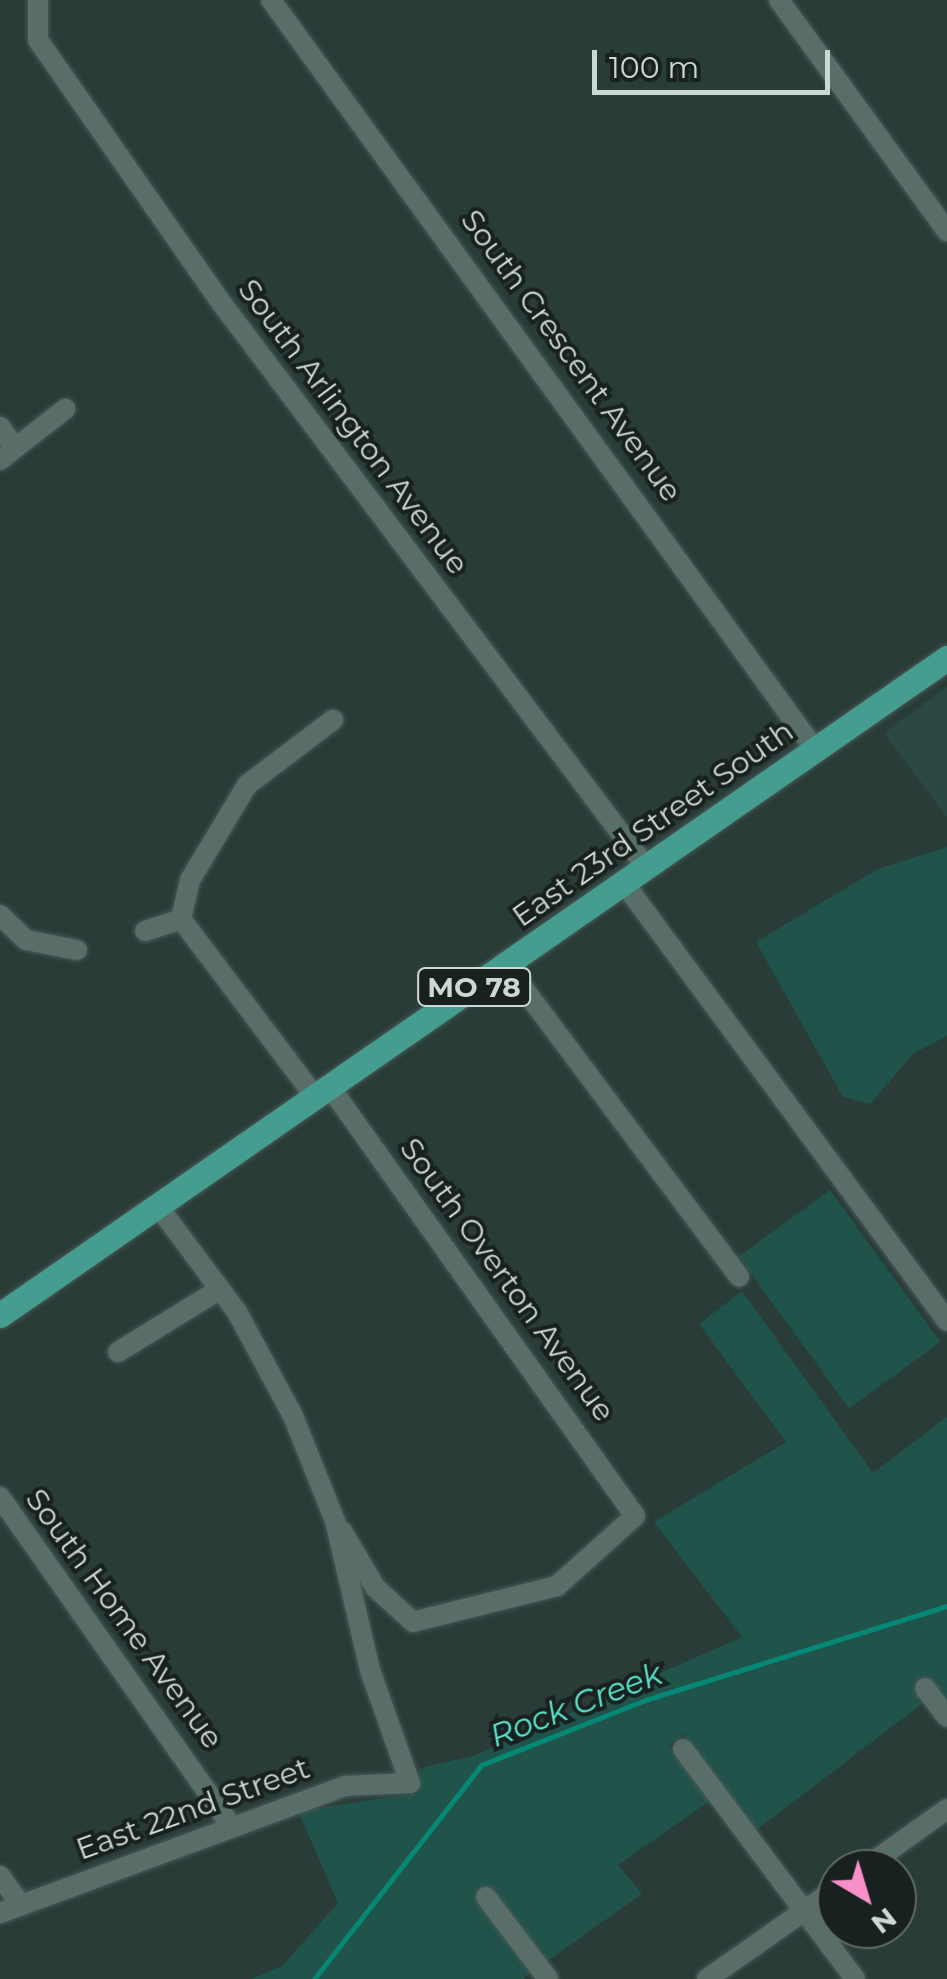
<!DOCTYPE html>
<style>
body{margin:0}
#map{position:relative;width:947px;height:1979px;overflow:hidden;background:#293c38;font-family:Montserrat,sans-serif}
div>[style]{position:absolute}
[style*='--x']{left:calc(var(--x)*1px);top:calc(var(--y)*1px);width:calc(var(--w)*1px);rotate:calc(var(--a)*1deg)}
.built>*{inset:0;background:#2b4842}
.green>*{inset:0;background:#20534a;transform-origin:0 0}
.stream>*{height:5px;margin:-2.5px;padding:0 2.5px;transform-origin:2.5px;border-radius:2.5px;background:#068877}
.roads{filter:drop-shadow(0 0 2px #485956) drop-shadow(0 0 2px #485956)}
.minor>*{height:20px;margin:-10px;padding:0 10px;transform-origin:10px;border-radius:10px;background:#596e69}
.major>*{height:25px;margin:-12.5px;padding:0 12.5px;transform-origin:12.5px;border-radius:12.5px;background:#449d8e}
span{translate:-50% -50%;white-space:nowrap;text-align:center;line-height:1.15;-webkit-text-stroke:8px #18211f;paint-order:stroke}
.shield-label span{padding:2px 8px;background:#18211f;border:2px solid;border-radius:8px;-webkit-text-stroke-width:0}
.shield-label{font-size:28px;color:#ccd8d5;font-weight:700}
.street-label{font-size:30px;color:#ccd8d5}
.water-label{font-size:32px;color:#59e4cd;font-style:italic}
.north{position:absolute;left:817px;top:1849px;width:100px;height:100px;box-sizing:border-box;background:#18211f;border:2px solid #606a68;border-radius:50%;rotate:142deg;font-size:28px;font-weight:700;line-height:40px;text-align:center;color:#ccd8d5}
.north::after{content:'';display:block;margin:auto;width:35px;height:45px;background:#f98fc9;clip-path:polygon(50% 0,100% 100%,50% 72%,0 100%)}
.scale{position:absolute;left:592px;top:50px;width:238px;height:45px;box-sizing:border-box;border:5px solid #ccd8d5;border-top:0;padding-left:12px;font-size:30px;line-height:35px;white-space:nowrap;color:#ccd8d5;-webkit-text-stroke:8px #18211f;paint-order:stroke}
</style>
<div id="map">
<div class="built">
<div style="clip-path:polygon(947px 687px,947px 817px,884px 733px)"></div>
</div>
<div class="green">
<div style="clip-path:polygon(947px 847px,947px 1036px,914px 1053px,870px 1104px,843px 1097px,756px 942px,878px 869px)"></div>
<div style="left:830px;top:1190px;width:188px;height:113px;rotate:54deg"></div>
<div style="clip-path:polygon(742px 1291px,873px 1473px,947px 1417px,947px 1706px,924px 1677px,913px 1686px,926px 1701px,756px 1830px,683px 1734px,668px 1746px,711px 1800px,618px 1865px,642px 1894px,546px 1962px,490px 1886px,475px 1897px,531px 1973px,523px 1979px,251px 1979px,282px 1966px,338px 1903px,298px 1811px,416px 1793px,420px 1768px,473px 1756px,742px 1637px,654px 1522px,786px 1442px,699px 1324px)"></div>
</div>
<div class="stream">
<div style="--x:314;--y:1979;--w:271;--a:-52"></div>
<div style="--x:481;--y:1765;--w:176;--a:-21.6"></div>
<div style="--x:645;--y:1700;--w:316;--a:-17.3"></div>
</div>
<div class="roads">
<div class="minor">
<div style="--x:38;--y:0;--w:40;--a:90"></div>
<div style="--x:38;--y:40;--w:323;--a:55.1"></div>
<div style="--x:223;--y:305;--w:705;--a:53.02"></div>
<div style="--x:271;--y:0;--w:928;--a:54.03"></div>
<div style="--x:779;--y:0;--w:286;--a:54"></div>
<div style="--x:0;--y:427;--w:24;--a:54"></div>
<div style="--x:0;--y:460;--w:83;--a:-38.1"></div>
<div style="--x:624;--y:883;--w:544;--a:53.59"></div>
<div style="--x:0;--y:915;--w:36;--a:44"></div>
<div style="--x:26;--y:940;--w:52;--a:11.1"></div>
<div style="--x:181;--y:919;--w:40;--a:-77"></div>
<div style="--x:190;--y:880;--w:111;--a:-59"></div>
<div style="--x:247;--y:785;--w:108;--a:-37.1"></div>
<div style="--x:181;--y:919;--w:223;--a:53"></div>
<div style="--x:145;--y:931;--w:38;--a:-18"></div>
<div style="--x:506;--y:965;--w:389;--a:53.2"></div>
<div style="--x:330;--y:1087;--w:526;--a:54.59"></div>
<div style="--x:635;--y:1516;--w:105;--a:138.1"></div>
<div style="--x:557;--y:1586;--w:148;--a:166"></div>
<div style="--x:413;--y:1622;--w:52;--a:-137.4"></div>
<div style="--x:375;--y:1587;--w:65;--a:-120.5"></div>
<div style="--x:118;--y:1352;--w:120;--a:-31.7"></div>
<div style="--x:0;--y:1497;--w:403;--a:54.9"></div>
<div style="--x:925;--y:1688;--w:36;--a:53"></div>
<div style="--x:683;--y:1749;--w:287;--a:53.2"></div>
<div style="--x:863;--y:1869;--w:103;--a:-35.5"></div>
<div style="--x:0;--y:1876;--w:36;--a:54"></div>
<div style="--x:486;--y:1897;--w:103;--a:52.9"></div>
<div style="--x:0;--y:1913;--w:368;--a:-20.2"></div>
<div style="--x:345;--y:1786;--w:65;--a:-2.6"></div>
<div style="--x:410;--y:1783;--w:120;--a:-109.5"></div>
<div style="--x:370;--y:1670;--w:153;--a:-103.2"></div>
<div style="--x:335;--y:1521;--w:113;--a:-111.8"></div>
<div style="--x:293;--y:1416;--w:118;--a:-118.3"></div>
<div style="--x:237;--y:1312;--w:132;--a:-126.7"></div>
<div style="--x:707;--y:1979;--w:159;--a:-35"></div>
</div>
<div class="major">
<div style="--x:0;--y:1315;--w:1153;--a:-34.75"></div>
</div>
</div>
<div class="shield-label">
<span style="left:474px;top:987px">MO 78</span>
</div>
<div class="street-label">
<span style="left:571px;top:356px;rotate:54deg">South Crescent Avenue</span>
<span style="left:353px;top:427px;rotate:53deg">South Arlington Avenue</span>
<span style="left:653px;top:824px;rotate:-35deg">East 23rd Street South</span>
<span style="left:507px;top:1280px;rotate:54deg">South Overton Avenue</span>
<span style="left:124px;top:1619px;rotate:54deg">South Home Avenue</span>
<span style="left:193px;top:1809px;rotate:-20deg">East 22nd Street</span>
</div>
<div class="water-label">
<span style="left:576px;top:1705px;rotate:-21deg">Rock Creek</span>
</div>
<div class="north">N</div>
<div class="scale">100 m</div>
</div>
